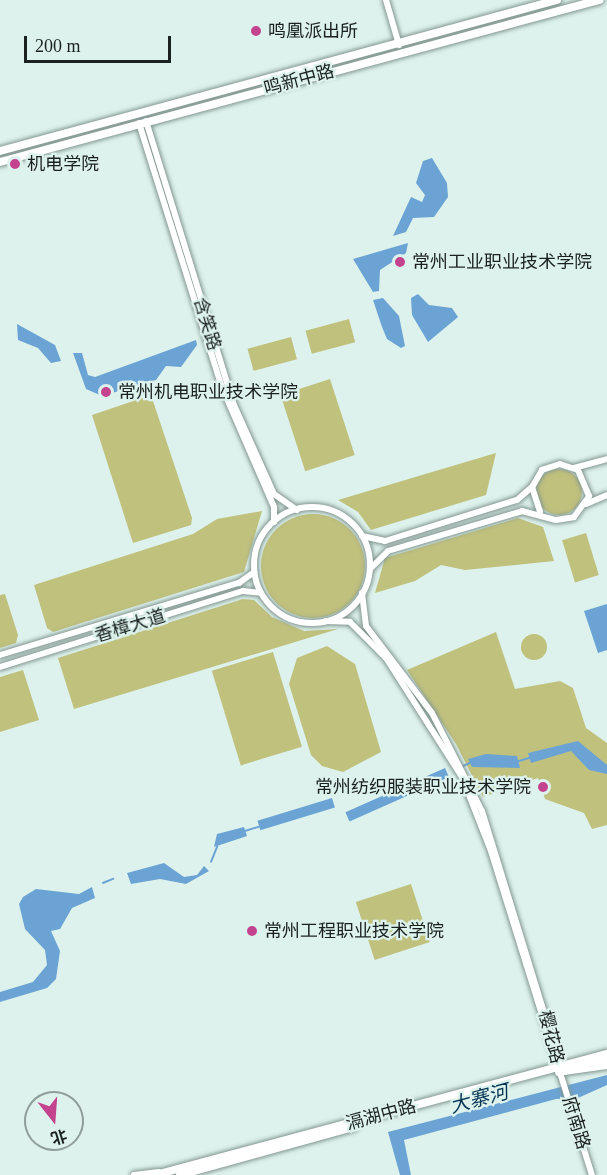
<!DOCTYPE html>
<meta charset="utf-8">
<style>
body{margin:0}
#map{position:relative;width:607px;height:1175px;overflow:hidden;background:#ddf2ec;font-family:"Times New Roman","Noto Sans SC",serif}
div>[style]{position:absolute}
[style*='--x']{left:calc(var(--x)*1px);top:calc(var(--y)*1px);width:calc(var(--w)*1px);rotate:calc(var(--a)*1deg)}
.green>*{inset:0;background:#c0c17d;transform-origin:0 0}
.round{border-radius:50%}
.water>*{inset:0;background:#6ba4d4;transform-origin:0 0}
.stream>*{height:1.5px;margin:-0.75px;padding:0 0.75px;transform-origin:0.75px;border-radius:0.75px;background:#6ba4d4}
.roads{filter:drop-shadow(0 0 2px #839691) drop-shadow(0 0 2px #839691)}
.minor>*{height:6px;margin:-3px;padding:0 3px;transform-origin:3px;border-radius:3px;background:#fff}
.minor>.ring{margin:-3px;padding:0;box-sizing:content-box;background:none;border:6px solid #fff;border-radius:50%}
.major>*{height:8px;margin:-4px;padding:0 4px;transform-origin:4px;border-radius:4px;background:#fff}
.dots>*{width:16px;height:16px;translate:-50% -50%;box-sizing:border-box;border:3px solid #ddf2ec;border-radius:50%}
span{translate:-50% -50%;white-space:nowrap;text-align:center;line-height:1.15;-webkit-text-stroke:4.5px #ddf2ec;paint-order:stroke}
.poi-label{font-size:18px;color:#1a211f}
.left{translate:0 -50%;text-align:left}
.right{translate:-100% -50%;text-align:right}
.street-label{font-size:18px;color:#1a211f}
.water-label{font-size:20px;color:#063454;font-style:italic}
.north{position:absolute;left:24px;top:1091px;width:60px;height:60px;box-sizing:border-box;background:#ddf2ec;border:2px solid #8f9e9a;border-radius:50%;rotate:163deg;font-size:16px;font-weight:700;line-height:24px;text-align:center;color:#1a211f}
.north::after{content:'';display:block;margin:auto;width:21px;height:27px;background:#c3438f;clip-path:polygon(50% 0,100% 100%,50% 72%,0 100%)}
.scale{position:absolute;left:24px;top:36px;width:147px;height:27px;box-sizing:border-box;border:3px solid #1a211f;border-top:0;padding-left:8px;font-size:18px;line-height:21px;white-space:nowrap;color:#1a211f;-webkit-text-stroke:4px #ddf2ec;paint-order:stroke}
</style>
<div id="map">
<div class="green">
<div style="left:349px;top:319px;width:24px;height:45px;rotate:75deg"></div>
<div style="left:291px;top:337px;width:23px;height:45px;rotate:75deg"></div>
<div style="left:330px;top:379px;width:80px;height:52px;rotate:72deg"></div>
<div style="clip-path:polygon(151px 395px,192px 518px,191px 525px,133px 543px,92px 415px)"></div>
<div style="clip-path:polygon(496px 453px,486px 495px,371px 530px,358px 512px,338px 500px)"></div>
<div class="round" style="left:536px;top:469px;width:46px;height:46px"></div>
<div style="clip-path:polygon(262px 511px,244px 572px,53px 632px,47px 628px,34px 585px,193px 534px,217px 519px)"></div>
<div class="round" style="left:261px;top:514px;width:104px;height:104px"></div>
<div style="clip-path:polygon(518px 518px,543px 527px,554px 561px,465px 570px,441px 565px,415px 581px,375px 593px,385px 558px)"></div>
<div style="left:586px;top:533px;width:44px;height:25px;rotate:73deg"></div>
<div style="clip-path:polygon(5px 594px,18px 635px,16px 643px,0 648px,0 595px)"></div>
<div style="clip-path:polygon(243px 599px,254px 600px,272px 617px,304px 631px,338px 629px,74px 709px,58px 658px)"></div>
<div style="clip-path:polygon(496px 632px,515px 689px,560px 681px,573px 688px,586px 728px,607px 743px,607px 825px,592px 829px,584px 813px,545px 799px,538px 778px,483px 797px,456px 744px,407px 670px)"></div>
<div class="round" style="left:521px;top:634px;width:26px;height:26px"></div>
<div style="clip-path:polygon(327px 646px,355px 664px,381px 752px,343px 772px,322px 766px,311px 755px,289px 684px,297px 658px)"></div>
<div style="left:273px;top:652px;width:99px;height:64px;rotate:73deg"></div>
<div style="clip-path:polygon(23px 670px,39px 720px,0 732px,0 677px)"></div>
<div style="left:411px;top:884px;width:61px;height:58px;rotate:72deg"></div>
</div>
<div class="water">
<div style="clip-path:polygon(432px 158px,447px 183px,448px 197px,434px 217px,413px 218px,406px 232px,393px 236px,411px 197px,422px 202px,425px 195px,416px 183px,423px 161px)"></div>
<div style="clip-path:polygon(408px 243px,406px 253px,380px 270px,379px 291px,373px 292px,353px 259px)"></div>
<div style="clip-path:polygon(418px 294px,429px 305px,452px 308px,458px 317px,428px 342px,412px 315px,411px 298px)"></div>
<div style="clip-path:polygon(383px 298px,399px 316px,405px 346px,401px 348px,387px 339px,382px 327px,373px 300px)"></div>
<div style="clip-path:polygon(17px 324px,55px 345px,61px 361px,51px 363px,38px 348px,18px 340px)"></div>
<div style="clip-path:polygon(196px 340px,197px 345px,181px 367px,166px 366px,156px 380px,102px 396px,86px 389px,73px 353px,82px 353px,88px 375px,95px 377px)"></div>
<div style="clip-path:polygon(607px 604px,607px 650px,598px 653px,584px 611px)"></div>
<div style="clip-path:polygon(578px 741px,607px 765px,607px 774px,589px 770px,571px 751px,531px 763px,528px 753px)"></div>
<div style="clip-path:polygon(486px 754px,517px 756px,520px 768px,472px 767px,468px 759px)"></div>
<div style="left:445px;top:768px;width:10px;height:109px;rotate:66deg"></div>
<div style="left:332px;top:798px;width:10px;height:78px;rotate:73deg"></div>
<div style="clip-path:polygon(244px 827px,247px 836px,214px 847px,217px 834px)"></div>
<div style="clip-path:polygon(164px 863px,184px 877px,197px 875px,204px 866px,209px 871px,186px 884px,160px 879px,131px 884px,127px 873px)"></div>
<div style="clip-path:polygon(92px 887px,95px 898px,72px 908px,60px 929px,51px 931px,60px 951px,56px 979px,47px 988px,0 1002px,0 992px,33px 982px,47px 965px,45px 950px,25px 929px,19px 904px,23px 897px,36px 889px,79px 894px)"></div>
<div style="clip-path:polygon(607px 1075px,607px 1085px,578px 1098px,556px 1099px,404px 1140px,411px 1175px,400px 1175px,388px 1132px)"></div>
</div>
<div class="stream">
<div style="--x:516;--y:762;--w:14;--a:-17"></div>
<div style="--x:461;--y:767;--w:10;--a:-24"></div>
<div style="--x:245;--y:831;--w:17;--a:-17"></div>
<div style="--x:211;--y:862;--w:16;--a:-68"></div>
<div style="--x:103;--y:883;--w:11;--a:-22"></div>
</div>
<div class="roads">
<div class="minor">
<div style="--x:386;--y:0;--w:47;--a:73.9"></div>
<div style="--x:146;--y:121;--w:297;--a:72.8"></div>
<div style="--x:234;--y:405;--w:98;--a:65.8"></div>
<div style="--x:274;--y:494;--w:28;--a:35"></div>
<div style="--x:139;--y:123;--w:275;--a:72.6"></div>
<div style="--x:221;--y:385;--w:133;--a:66.5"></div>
<div style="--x:274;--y:507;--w:15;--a:90"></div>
<div style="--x:574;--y:468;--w:34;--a:-15"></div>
<div style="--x:586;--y:504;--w:23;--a:-23"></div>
<div class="ring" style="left:254px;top:507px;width:110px;height:110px"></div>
<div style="--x:362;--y:536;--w:24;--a:12"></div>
<div style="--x:385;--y:541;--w:138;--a:-17.3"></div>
<div style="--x:517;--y:500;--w:20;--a:-41"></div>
<div style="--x:370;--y:569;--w:25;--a:-45"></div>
<div style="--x:388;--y:551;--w:140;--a:-16.6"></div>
<div style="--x:522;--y:511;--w:35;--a:15"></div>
<div style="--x:556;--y:520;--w:18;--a:-9"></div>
<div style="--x:574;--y:517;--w:26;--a:-54"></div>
<div style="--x:589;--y:496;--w:28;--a:-113"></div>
<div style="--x:578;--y:470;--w:19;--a:-162"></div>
<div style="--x:560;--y:464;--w:19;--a:162"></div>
<div style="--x:542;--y:470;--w:20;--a:120"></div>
<div style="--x:532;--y:487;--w:26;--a:72"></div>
<div style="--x:362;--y:593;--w:33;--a:83"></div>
<div style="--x:366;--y:626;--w:109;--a:52.8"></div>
<div style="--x:432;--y:713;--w:110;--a:63"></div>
<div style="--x:482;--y:811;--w:269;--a:72.9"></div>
<div style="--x:326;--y:621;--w:24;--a:2"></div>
<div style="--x:350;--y:622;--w:51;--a:45"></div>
<div style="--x:386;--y:658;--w:141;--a:57.4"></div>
<div style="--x:462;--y:777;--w:79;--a:68.6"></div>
<div style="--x:491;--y:851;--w:339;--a:72.7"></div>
<div style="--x:0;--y:655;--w:250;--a:-16.8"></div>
<div style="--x:239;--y:583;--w:19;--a:-36"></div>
<div style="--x:0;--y:667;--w:255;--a:-17.4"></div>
<div style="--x:243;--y:591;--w:18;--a:6"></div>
<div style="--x:564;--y:1072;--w:43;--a:-7.9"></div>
<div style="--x:134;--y:1175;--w:25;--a:-7"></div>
</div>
<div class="major">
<div style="--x:0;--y:151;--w:577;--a:-15.17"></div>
<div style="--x:0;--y:162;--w:621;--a:-15.13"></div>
<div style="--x:559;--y:1072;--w:49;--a:-14"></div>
<div style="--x:155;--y:1175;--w:468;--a:-15"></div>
<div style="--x:180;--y:1175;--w:180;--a:-15.5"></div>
</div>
</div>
<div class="dots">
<div style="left:256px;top:31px;background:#c3438f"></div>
<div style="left:15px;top:164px;background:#c3438f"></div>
<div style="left:400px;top:262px;background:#c3438f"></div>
<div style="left:106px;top:392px;background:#c3438f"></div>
<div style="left:543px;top:787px;background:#c3438f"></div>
<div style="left:252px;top:931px;background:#c3438f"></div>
</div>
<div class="poi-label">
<span class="left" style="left:268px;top:31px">鸣凰派出所</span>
<span class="left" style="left:27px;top:164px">机电学院</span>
<span class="left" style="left:412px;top:262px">常州工业职业技术学院</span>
<span class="left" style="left:118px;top:392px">常州机电职业技术学院</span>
<span class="right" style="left:531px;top:787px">常州纺织服装职业技术学院</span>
<span class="left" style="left:264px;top:931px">常州工程职业技术学院</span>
</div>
<div class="street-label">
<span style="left:299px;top:80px;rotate:-15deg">鸣新中路</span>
<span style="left:207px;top:324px;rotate:73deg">含笑路</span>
<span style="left:130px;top:626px;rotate:-17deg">香樟大道</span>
<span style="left:551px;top:1037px;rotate:76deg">樱花路</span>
<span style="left:381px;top:1115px;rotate:-15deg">滆湖中路</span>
<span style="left:576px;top:1123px;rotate:73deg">府南路</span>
</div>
<div class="water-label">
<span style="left:479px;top:1099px;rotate:-15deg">大寨河</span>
</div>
<div class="north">北</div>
<div class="scale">200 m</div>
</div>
